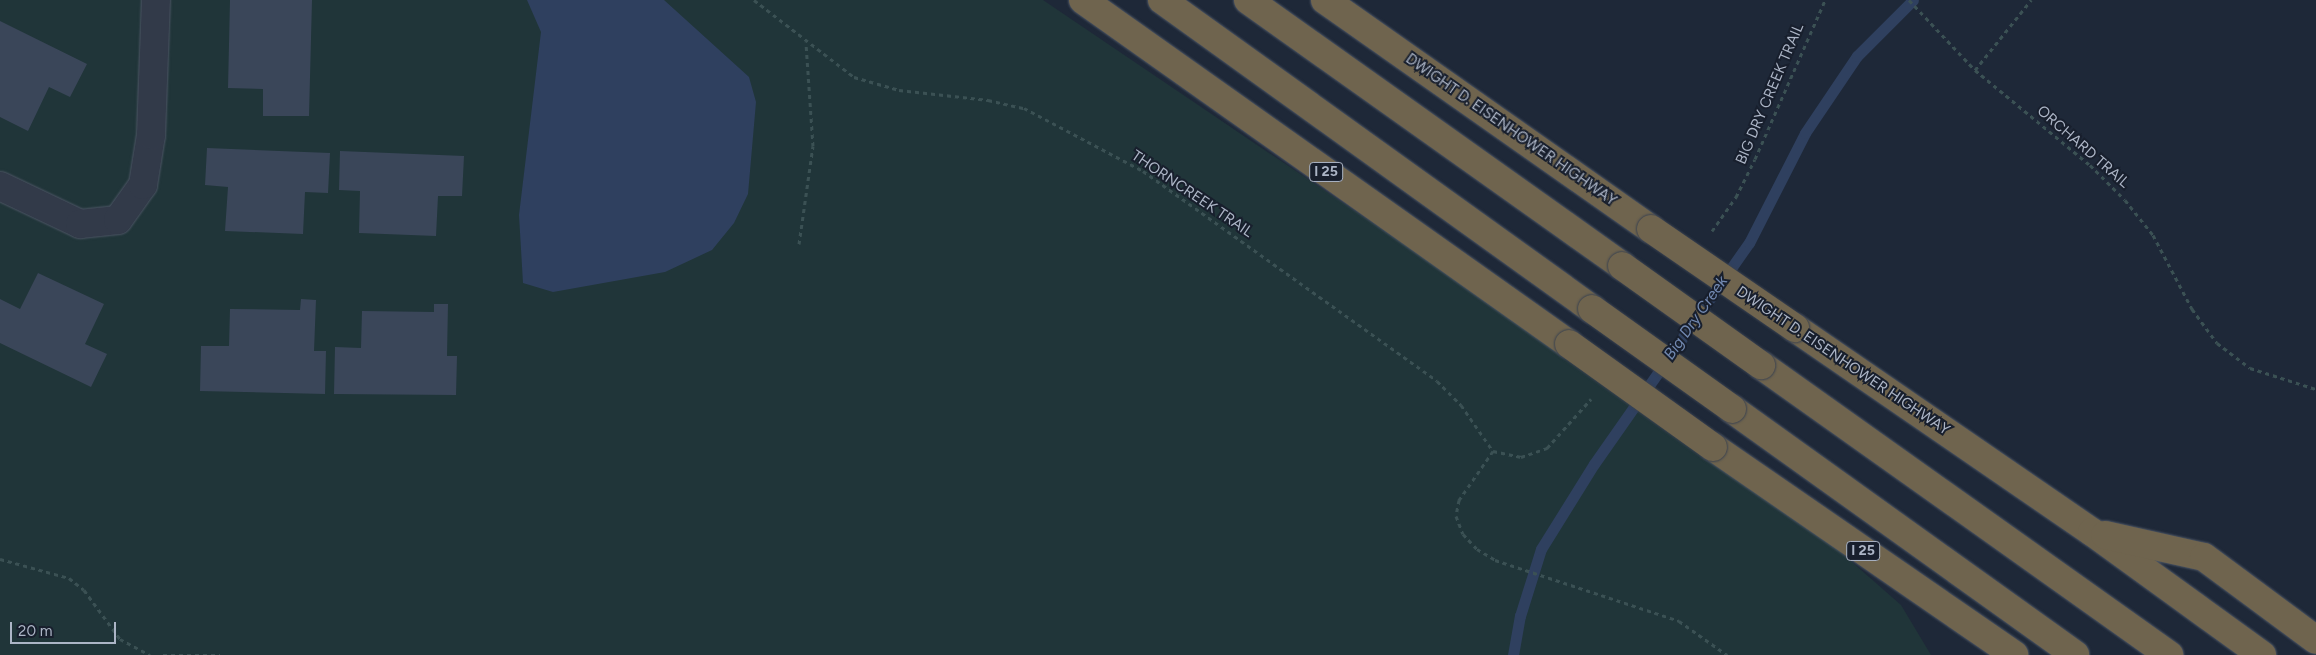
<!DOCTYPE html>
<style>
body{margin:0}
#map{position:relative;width:2316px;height:655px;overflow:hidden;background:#1e2838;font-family:Figtree,sans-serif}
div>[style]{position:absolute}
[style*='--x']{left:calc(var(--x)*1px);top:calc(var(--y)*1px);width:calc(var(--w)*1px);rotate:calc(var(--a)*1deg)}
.green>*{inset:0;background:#203539}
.water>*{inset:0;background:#2f405f}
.stream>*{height:11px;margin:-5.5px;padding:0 5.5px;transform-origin:5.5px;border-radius:5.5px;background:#2f405f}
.building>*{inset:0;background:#3a4659}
.path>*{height:3px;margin-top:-1.5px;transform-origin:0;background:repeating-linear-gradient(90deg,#3b5154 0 4px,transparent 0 8px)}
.roads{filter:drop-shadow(0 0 1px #4c5564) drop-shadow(0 0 1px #4c5564)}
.minor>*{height:28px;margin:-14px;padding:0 14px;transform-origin:14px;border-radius:14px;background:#323a49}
.motorway>*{height:28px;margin:-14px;padding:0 14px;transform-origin:14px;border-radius:14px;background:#6f644e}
.bridges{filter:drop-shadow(0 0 1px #3a4250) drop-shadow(0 0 1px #3a4250)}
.motorway-bridge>*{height:28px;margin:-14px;padding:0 14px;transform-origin:14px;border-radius:14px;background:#6f644e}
span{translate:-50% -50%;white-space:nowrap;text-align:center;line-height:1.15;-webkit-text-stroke:4px #181f2d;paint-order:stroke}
.shield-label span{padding:1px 4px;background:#181f2d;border:1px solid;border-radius:4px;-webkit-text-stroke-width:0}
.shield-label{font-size:14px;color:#acb5c6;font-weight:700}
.street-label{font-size:15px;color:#acb5c6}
.water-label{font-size:16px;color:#7289b1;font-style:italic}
.scale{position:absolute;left:10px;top:622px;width:106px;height:22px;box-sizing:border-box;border:2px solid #acb5c6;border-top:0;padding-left:6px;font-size:15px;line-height:18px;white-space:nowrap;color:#acb5c6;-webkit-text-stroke:4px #181f2d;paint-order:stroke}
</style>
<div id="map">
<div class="green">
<div style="clip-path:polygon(0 0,1043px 0,1779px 498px,1901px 605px,1931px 655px,0 655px)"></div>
</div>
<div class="water">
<div style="clip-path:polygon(527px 0,664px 0,749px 77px,756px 102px,748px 194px,734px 223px,712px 250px,665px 272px,553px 292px,523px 283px,519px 215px,541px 32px)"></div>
</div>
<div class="stream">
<div style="--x:1513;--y:655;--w:40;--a:-80"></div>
<div style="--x:1520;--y:616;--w:70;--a:-72.6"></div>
<div style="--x:1541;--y:549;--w:100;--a:-58.1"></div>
<div style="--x:1594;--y:464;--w:270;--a:-55"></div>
<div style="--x:1749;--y:243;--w:123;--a:-63"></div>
<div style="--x:1805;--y:133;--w:93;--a:-56"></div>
<div style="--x:1857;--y:56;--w:79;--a:-45"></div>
</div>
<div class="building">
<div style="clip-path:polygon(230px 0,312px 0,309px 116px,263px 116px,263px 89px,228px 88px)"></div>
<div style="clip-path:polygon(0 21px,87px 64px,70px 97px,49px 87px,28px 131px,0 117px)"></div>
<div style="clip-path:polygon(207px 148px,330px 153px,328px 193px,305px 192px,303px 234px,225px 231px,228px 187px,205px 185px)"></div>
<div style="clip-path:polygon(340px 151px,464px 156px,462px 196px,438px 196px,436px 236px,359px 233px,360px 191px,339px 190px)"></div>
<div style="clip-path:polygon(38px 273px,104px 304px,85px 344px,107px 354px,91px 387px,0 343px,0 299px,20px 309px)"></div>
<div style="clip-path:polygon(301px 299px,316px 300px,314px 351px,326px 351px,325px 394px,200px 391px,201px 346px,229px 346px,230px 309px,300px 310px)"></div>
<div style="clip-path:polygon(434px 304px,448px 304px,447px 356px,457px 356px,456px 395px,334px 394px,335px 347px,361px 348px,362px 311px,434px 312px)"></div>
</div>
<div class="path">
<div style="--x:754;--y:0;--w:126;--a:37.6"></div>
<div style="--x:854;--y:77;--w:47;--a:16.1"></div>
<div style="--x:899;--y:90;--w:90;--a:6.4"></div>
<div style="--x:988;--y:100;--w:37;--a:13"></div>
<div style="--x:1024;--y:108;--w:135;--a:27.9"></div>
<div style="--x:1143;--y:171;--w:361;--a:35.5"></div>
<div style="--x:1437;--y:381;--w:34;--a:45"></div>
<div style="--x:1461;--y:405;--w:56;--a:55.2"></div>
<div style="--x:1909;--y:0;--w:96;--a:46.7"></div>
<div style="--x:1975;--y:70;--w:149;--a:39.6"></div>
<div style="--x:2090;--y:165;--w:49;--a:45"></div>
<div style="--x:2125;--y:200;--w:45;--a:51.3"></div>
<div style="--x:2153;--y:235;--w:84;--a:62.2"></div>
<div style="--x:2192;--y:309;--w:42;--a:53.7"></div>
<div style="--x:2217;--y:343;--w:41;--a:37.1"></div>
<div style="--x:2250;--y:368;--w:69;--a:17.7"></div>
<div style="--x:1975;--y:70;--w:90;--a:-51.3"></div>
<div style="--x:1712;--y:231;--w:42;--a:-54.8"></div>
<div style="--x:1736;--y:197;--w:42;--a:-63.4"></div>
<div style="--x:1755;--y:159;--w:174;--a:-66.2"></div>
<div style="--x:799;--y:244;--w:99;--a:-81.9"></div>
<div style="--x:813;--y:146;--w:104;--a:-93.9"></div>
<div style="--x:1493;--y:451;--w:29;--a:12"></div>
<div style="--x:1521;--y:457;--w:28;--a:-19"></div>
<div style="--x:1547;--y:448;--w:66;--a:-48.1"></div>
<div style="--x:1493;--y:451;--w:60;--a:124.8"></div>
<div style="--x:1459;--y:500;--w:16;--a:101"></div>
<div style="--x:1456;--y:516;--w:19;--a:69"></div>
<div style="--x:1463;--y:534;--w:21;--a:47"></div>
<div style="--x:1477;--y:549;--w:21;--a:31"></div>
<div style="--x:1495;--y:560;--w:194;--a:18.3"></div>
<div style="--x:1679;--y:621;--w:59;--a:35.3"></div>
<div style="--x:0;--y:559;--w:72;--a:15.4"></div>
<div style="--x:69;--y:578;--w:19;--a:39"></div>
<div style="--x:84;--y:590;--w:61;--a:53.7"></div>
<div style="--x:120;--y:639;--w:34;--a:28"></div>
<div style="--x:163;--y:655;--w:57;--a:0"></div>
</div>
<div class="roads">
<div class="minor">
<div style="--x:0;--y:186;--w:89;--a:25.4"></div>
<div style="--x:80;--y:224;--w:38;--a:-6"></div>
<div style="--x:118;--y:220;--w:43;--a:-54.5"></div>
<div style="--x:143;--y:185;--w:51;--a:-80.9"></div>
<div style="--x:151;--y:135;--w:135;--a:-87.9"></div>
</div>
<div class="motorway">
<div style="--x:1083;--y:0;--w:595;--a:35.29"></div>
<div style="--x:1162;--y:0;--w:530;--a:35.7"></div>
<div style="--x:1248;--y:0;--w:459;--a:35.4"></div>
<div style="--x:1325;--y:0;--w:398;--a:35.1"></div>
<div style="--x:1795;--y:328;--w:360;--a:34.5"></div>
<div style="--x:2092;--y:532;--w:210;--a:35.9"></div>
<div style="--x:1761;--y:365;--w:501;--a:35.4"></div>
<div style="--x:1732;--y:409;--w:422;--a:35.6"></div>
<div style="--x:1713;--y:447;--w:366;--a:34.6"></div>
<div style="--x:2105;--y:535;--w:101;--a:12.5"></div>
<div style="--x:2204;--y:557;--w:139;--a:36.5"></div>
</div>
</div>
<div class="bridges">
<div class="motorway-bridge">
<div style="--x:1651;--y:229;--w:175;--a:34.5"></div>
<div style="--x:1622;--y:266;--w:171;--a:35.5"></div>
<div style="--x:1592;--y:309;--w:172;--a:35.5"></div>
<div style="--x:1569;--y:344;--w:177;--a:35.6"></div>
</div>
</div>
<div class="shield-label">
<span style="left:1326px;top:172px">I 25</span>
<span style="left:1863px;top:551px">I 25</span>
</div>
<div class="street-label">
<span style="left:1770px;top:94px;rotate:-67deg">BIG DRY CREEK TRAIL</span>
<span style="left:1511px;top:130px;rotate:35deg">DWIGHT D. EISENHOWER HIGHWAY</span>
<span style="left:2083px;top:147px;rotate:41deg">ORCHARD TRAIL</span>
<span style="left:1192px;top:194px;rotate:34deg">THORNCREEK TRAIL</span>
<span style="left:1843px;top:361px;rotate:34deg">DWIGHT D. EISENHOWER HIGHWAY</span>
</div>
<div class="water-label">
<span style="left:1696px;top:318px;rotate:-55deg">Big Dry Creek</span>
</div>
<div class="scale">20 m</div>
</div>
